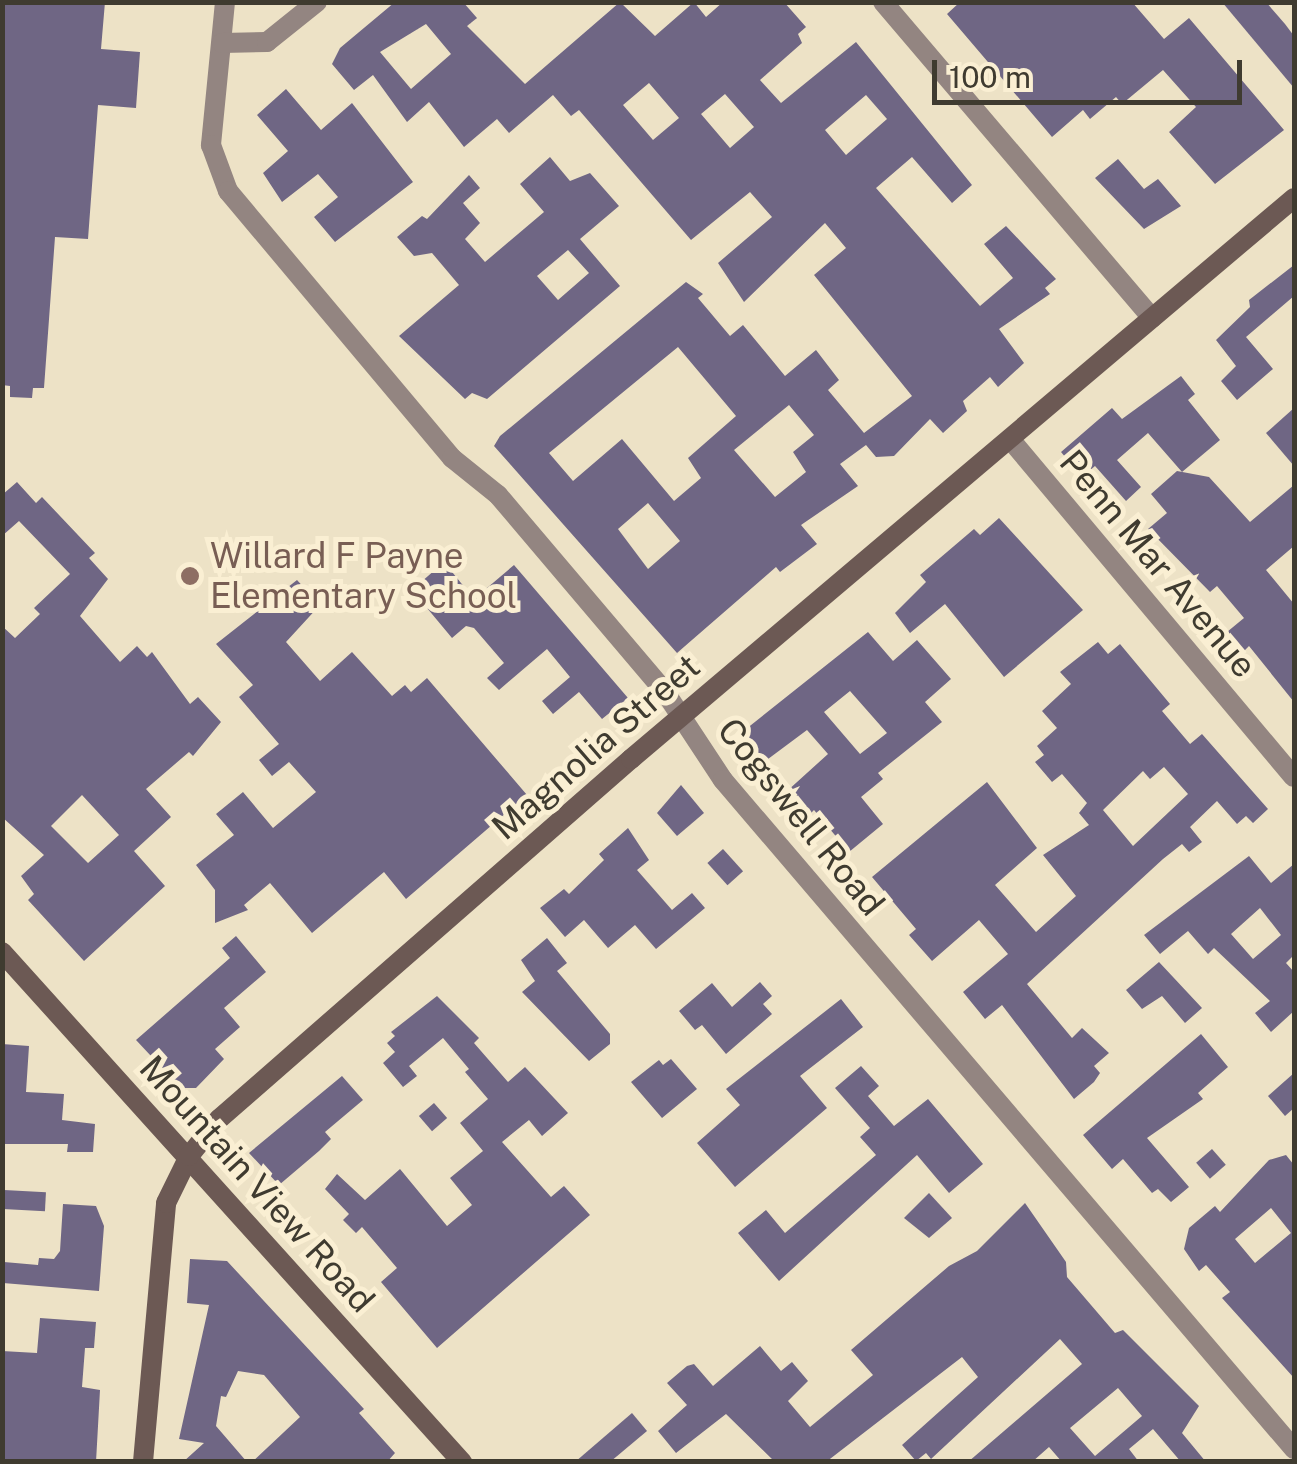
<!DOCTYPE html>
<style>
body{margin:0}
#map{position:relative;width:1297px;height:1464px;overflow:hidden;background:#ede2c6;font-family:"Public Sans",sans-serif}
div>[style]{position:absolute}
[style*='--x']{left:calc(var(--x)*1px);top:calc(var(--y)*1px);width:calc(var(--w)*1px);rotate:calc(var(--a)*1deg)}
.building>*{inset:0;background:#6f6684;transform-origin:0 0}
.street>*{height:20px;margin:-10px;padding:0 10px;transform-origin:10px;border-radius:10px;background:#938581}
.secondary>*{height:20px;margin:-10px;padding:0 10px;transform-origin:10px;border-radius:10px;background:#6c5954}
.dots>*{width:28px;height:28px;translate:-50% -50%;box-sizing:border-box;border:5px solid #faefd3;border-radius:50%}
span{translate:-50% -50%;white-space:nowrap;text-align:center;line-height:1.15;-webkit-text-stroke:10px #faefd3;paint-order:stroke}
.education-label{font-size:35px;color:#785e54}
.left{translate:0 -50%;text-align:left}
.street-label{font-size:35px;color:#3f3b30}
.frame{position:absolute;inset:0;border:5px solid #3f3b30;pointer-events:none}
.scale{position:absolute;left:932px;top:60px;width:310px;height:45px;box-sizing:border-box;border:5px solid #3f3b30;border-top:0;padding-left:12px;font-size:30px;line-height:35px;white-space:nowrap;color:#3f3b30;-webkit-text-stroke:8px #faefd3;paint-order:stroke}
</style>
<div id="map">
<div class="building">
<div style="clip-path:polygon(2px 2px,105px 2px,101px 49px,140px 52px,136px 108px,98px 105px,88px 239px,55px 237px,44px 388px,33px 388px,32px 398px,10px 397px,10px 386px,2px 385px)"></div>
<div style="clip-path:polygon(evenodd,395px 2px,463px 2px,477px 18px,467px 26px,525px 84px,620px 2px,655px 36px,694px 2px,706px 17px,723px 2px,784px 2px,806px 27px,798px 34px,802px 43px,760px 80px,781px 103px,856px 42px,972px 185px,952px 203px,912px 157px,876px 188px,980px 306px,1013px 278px,984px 244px,1006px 226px,1056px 279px,1045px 288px,1050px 294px,999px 329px,1024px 363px,998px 387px,990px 377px,963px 401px,967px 411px,943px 433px,930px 419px,894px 456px,876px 457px,866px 445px,840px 464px,858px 486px,801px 525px,817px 544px,780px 572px,776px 567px,677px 653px,494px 446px,500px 436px,686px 282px,703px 294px,698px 298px,730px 336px,743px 325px,785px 376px,816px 350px,839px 380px,828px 390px,864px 433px,912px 396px,814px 275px,846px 248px,825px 223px,744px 302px,718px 263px,772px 217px,750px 192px,691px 240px,579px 110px,571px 116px,553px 95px,509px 133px,497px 119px,464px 147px,429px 102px,407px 122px,373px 75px,354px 90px,332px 64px,340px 48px,395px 2px,426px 24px,451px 54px,411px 89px,380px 52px,426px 24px,395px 2px,649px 83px,679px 118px,653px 140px,623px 105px,649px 83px,395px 2px,725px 94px,754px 127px,730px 148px,701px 114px,725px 94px,395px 2px,866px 95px,887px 119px,846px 155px,825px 130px,866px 95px,395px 2px,678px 347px,736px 416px,688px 458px,701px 478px,674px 501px,622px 439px,573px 481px,549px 453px,678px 347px,395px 2px,789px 405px,814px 435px,793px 452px,806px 472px,775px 497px,734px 450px,789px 405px,395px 2px,648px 503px,680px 541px,648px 569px,618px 529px,648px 503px)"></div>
<div style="clip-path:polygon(960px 2px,1132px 2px,1164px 39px,1189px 18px,1284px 130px,1215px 184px,1169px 132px,1196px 107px,1163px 70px,1122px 104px,1116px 97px,1090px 119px,1083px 110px,1052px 137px,947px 14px)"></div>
<div style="clip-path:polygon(1222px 2px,1266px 2px,1285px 24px,1294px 36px,1294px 88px)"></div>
<div style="clip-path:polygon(286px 89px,321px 130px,352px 103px,413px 182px,335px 242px,314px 217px,338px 197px,318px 174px,282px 202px,263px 173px,288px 151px,257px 115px)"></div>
<div style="clip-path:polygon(evenodd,550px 157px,570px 181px,590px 173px,619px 206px,580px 239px,620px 286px,487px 399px,472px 393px,465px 399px,399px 336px,459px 285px,432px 253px,414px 256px,397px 237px,422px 216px,427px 219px,469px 175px,480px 188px,463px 203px,480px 223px,465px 239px,485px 262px,544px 212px,520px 184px,550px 157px,568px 250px,589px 273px,558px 300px,537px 276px,568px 250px)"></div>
<div style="clip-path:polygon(1118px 159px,1144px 189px,1158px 179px,1181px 206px,1144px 229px,1095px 178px)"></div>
<div style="clip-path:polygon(1294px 265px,1294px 296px,1246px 337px,1273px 369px,1237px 400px,1221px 381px,1236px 366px,1216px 340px,1250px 307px,1249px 300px)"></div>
<div style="clip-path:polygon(1181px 376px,1195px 394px,1188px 400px,1220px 440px,1182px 472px,1148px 433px,1117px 460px,1141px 487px,1126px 501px,1095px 466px,1082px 477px,1061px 452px,1112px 408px,1122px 419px)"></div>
<div style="clip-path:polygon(1294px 408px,1294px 466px,1266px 433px)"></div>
<div style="clip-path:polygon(1177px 471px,1209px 477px,1250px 522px,1294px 485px,1294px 546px,1266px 570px,1294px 604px,1294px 702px,1249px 646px,1244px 651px,1227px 632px,1244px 618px,1217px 586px,1210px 592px,1148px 529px,1167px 513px,1151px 494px)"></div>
<div style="clip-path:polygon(evenodd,17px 482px,36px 503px,42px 497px,95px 553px,89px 558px,108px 579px,80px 616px,120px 662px,137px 646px,147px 657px,152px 652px,190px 704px,198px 697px,221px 722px,193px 756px,189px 752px,146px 789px,171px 817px,134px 851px,165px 886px,84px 961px,28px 900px,34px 894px,21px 876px,44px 855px,2px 817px,2px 626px,15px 638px,40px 614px,34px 608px,70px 574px,19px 521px,2px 536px,2px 495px,17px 482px,82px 795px,119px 835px,88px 863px,51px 826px,82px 795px)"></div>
<div style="clip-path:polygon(999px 518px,1083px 610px,1004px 677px,945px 604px,910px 633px,895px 613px,926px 582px,920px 575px,974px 529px,980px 535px)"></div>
<div style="clip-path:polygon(444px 562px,474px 599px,514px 565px,628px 698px,602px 719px,579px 692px,553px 714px,542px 701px,570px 677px,547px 649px,499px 690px,487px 678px,504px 663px,474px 628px,466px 626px,452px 638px,412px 590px)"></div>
<div style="clip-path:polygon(297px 580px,320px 605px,286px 642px,320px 681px,352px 652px,392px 696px,405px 685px,411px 692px,427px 678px,527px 795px,406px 899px,384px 872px,312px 933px,270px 883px,244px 905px,248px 910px,215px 923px,215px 890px,196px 865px,234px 835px,216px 814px,243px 792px,273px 828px,316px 792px,289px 762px,272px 776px,259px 760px,279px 744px,239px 697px,253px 685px,216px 644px)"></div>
<div style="clip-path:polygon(evenodd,868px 632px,893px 661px,917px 640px,951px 679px,925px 702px,942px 722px,878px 773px,883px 779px,861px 797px,883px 824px,849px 852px,814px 810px,808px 816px,786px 792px,828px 754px,807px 730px,764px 762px,736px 737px,868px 632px,850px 691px,887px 733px,860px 754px,824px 712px,850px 691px)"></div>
<div style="clip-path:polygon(evenodd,1098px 642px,1108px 654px,1120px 644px,1170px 704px,1162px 711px,1190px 744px,1202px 734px,1268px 809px,1253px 823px,1246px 816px,1237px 824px,1217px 801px,1190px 827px,1202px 842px,1189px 852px,1182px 844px,1163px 859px,1027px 984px,1072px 1038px,1082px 1028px,1109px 1053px,1094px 1066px,1100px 1073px,1094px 1082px,1074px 1099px,1002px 1005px,985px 1019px,963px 992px,1008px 954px,979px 920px,932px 961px,909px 935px,916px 929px,872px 877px,987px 782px,1037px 848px,995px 885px,1036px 932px,1076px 896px,1043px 855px,1089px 825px,1079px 813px,1087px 803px,1062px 774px,1052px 782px,1035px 762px,1044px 755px,1037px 746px,1057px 728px,1042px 711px,1071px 684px,1060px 672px,1098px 642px,1164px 767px,1188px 794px,1133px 846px,1103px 810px,1143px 771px,1150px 779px,1164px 767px)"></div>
<div style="clip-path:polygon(681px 785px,704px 813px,677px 836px,657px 813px)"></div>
<div style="clip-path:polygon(628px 828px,649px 860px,637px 870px,672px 910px,692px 893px,705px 908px,656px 949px,635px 925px,608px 948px,584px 920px,565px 937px,540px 908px,564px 889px,569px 894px,604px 860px,599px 854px)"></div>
<div style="left:723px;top:849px;width:30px;height:21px;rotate:48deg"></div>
<div style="clip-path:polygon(evenodd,1249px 856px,1271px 883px,1294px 864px,1294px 955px,1286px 963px,1294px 972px,1294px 1011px,1271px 1032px,1255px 1013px,1270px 1001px,1214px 948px,1208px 954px,1188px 931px,1160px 954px,1144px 935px,1249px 856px,1260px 908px,1281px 935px,1253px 959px,1231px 934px,1260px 908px)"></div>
<div style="clip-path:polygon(236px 936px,266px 972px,224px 1008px,240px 1027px,215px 1049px,224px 1059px,196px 1088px,181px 1088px,136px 1040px,230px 958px,222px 948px)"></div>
<div style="clip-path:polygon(547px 938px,567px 963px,557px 971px,610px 1034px,610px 1044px,589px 1061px,522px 992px,535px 981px,521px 960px)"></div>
<div style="clip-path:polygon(1159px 962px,1202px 1008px,1185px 1023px,1162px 996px,1142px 1009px,1126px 990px)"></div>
<div style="clip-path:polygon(760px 982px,772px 996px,763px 1004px,772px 1014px,726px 1054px,702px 1025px,695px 1030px,679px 1011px,712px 983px,732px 1007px)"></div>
<div style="clip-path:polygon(437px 996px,479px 1038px,474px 1043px,508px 1082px,525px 1067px,568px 1113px,542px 1136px,529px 1120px,502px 1142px,551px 1197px,564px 1186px,590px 1215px,437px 1348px,381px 1282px,397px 1268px,362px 1227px,356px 1233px,343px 1220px,349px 1214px,325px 1189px,337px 1174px,365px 1200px,400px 1169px,447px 1226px,472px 1205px,450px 1178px,483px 1151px,460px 1123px,488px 1099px,465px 1072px,469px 1069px,443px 1038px,409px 1066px,417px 1076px,403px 1087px,383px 1063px,395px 1052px,387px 1043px,395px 1036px,391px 1032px)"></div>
<div style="clip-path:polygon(841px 999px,863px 1027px,800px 1076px,827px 1108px,735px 1187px,697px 1143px,740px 1105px,726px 1089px)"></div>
<div style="clip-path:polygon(1201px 1034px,1228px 1067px,1198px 1093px,1203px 1099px,1147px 1138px,1189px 1187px,1171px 1202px,1158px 1189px,1152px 1193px,1123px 1159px,1112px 1169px,1083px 1135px)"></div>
<div style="clip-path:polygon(2px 1044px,29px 1046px,26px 1092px,64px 1094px,62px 1120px,95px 1124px,93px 1152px,67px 1152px,68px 1144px,2px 1144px)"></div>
<div style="clip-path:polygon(671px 1059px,697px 1089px,662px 1118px,631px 1082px,659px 1060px,663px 1065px)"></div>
<div style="clip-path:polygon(861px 1066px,879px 1086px,868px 1096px,894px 1126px,928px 1099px,983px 1164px,949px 1193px,917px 1155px,779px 1281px,738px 1233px,766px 1210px,785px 1233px,876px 1155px,860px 1137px,870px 1128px,835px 1088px)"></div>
<div style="clip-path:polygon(1294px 1073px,1294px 1108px,1285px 1116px,1268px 1096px)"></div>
<div style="clip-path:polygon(342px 1076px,363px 1100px,325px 1132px,331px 1139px,319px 1151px,279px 1185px,249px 1153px)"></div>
<div style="left:434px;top:1103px;width:20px;height:20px;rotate:49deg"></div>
<div style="left:1212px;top:1149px;width:21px;height:21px;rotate:49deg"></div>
<div style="clip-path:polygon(evenodd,1286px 1155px,1294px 1165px,1294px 1378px,1222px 1298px,1230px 1292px,1206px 1265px,1199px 1271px,1184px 1249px,1189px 1228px,1215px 1206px,1220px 1212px,1269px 1160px,1286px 1155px,1271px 1208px,1291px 1233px,1255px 1263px,1235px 1239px,1271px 1208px)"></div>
<div style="left:4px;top:1190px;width:42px;height:19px;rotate:3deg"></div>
<div style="clip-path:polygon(929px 1193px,952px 1218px,929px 1238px,904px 1218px)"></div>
<div style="clip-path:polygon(evenodd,1025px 1203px,1066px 1262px,1067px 1277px,1115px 1333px,1123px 1330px,1199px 1406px,1182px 1433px,1206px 1462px,1181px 1462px,1153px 1429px,1129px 1449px,1139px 1462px,1062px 1462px,1049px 1447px,1032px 1462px,968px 1462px,1082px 1364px,1060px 1339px,931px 1459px,926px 1453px,916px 1461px,902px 1445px,978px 1377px,962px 1357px,826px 1462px,775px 1462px,726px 1414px,676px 1453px,658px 1431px,687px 1405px,667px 1383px,687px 1366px,694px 1364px,713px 1386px,760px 1346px,781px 1371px,792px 1362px,808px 1381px,788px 1401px,810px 1427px,873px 1375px,851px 1350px,949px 1266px,977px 1251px,1025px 1203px,1118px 1388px,1142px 1416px,1095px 1456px,1070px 1428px,1118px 1388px)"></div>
<div style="clip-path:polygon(63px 1204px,96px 1206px,104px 1226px,99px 1291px,3px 1283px,4px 1262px,38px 1265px,39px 1258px,54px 1259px,60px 1251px)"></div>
<div style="clip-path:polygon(190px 1259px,227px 1261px,364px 1409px,359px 1413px,395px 1453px,387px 1462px,252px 1462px,300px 1417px,264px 1375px,238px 1371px,226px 1397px,221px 1396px,216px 1426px,247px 1462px,183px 1462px,204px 1443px,179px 1439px,209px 1305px,187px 1303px)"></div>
<div style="clip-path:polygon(40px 1318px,96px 1322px,94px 1348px,85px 1348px,82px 1387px,100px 1390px,96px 1462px,2px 1462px,2px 1351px,37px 1353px)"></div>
<div style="clip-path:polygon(632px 1413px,647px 1431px,610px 1462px,575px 1462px)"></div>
</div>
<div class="street">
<div style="--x:225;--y:2;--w:144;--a:95.6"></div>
<div style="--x:211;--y:145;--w:49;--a:69.7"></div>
<div style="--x:228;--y:191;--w:349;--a:50"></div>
<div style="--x:452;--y:458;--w:59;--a:38.8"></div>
<div style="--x:498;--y:495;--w:258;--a:49.7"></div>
<div style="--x:665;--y:692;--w:105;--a:56.6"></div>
<div style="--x:723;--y:780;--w:880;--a:49.52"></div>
<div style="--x:883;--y:2;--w:415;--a:49.6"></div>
<div style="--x:222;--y:43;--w:45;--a:-1.3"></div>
<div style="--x:267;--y:42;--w:64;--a:-38.7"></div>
<div style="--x:1010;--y:439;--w:441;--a:50"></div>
</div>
<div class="secondary">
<div style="--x:2;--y:952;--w:687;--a:47.95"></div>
<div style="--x:143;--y:1462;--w:260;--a:-84.9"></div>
<div style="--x:166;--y:1203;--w:52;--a:-63.9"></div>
<div style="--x:189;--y:1156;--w:48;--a:-51"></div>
<div style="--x:219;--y:1119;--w:547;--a:-41.15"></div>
<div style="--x:631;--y:759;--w:868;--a:-40.24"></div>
</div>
<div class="dots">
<div style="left:190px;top:576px;background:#8d6e63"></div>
</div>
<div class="education-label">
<span class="left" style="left:210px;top:576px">Willard F Payne<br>Elementary School</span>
</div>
<div class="street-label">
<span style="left:1158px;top:564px;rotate:50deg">Penn Mar Avenue</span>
<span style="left:596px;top:747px;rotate:-41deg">Magnolia Street</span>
<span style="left:801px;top:817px;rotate:51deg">Cogswell Road</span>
<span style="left:257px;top:1184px;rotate:48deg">Mountain View Road</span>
</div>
<div class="frame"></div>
<div class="scale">100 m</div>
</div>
